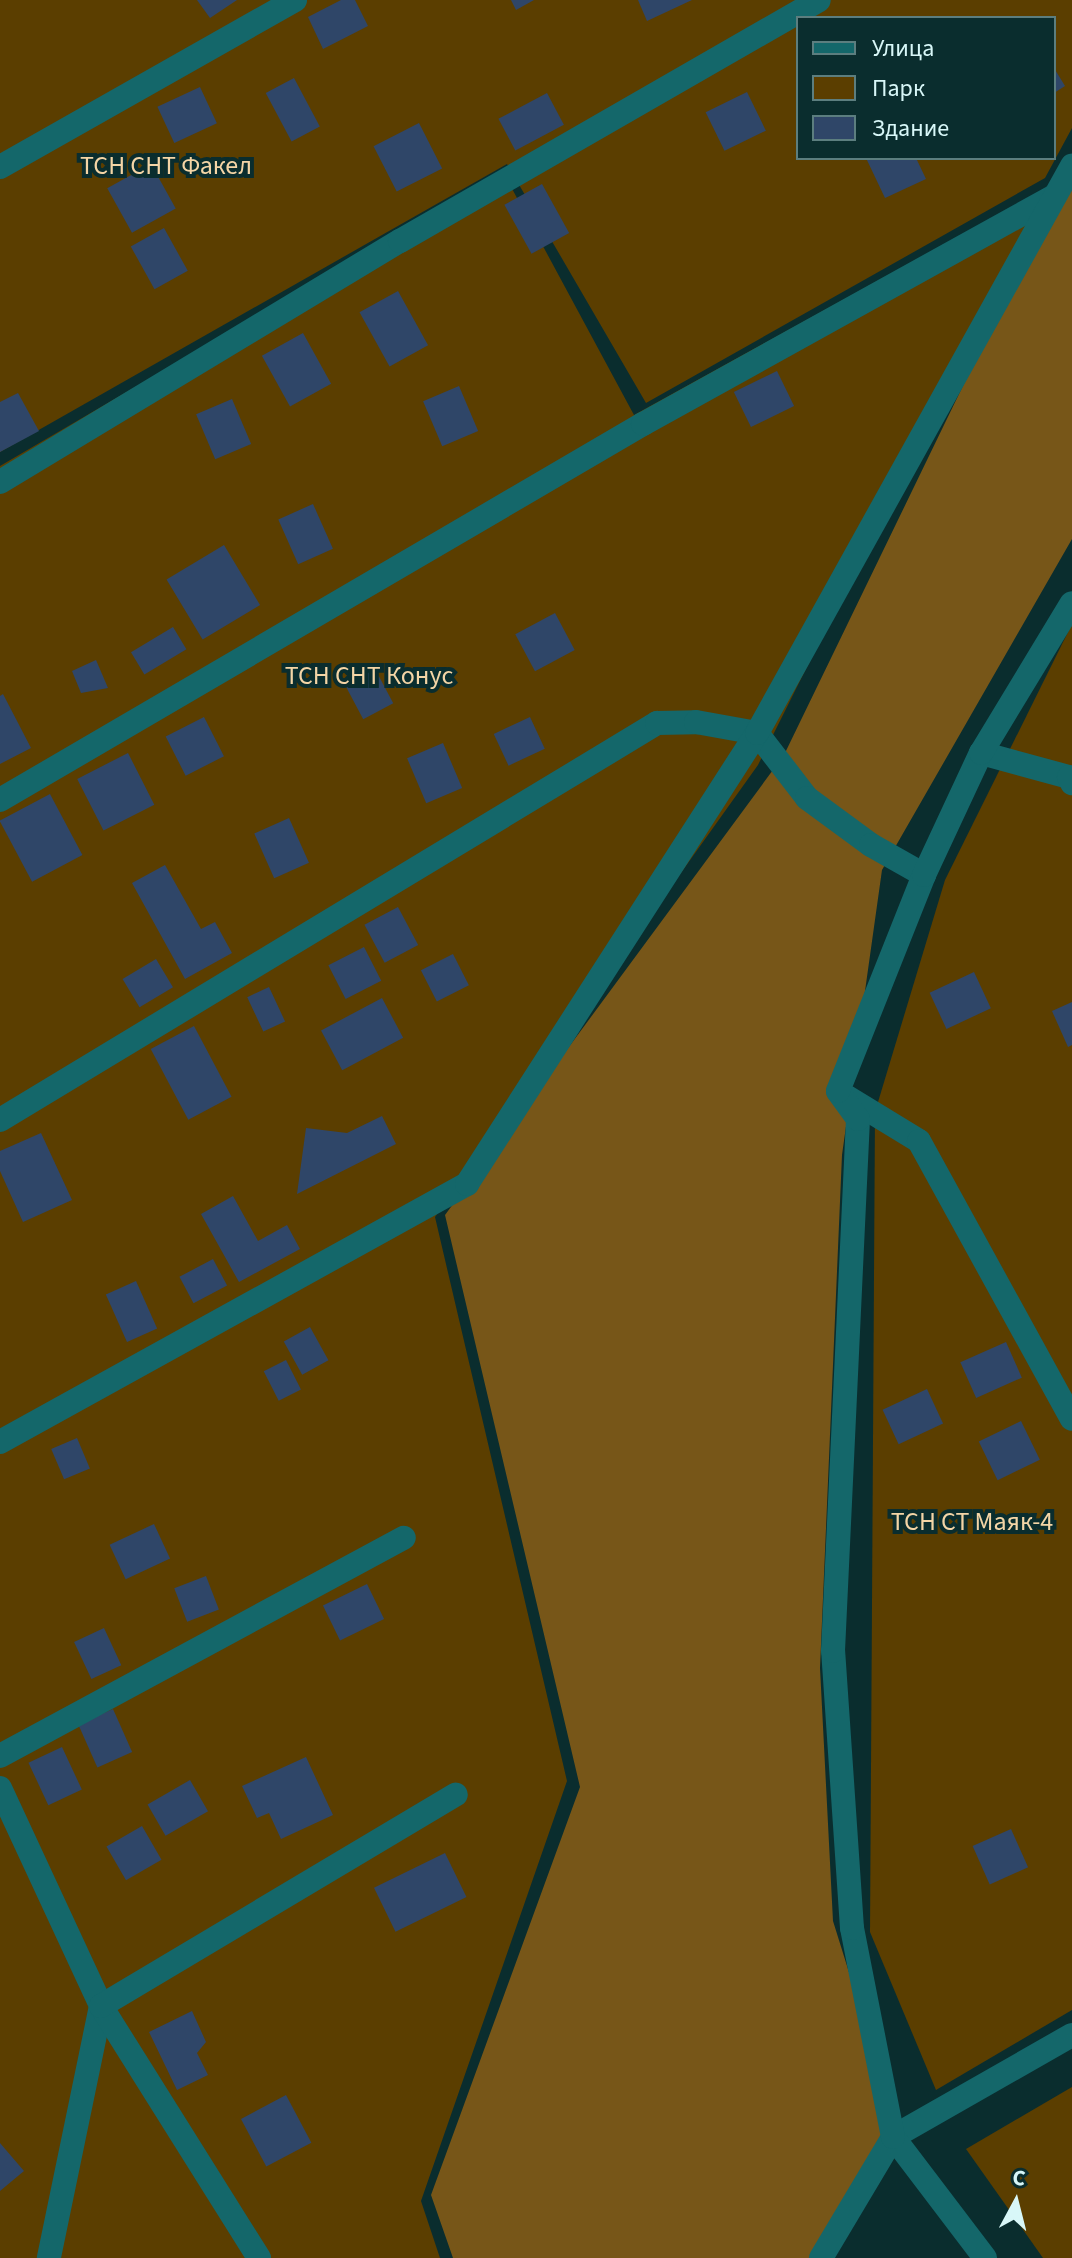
<!DOCTYPE html>
<meta charset="utf-8">
<style>
body{margin:0}
#map{position:relative;width:1072px;height:2258px;overflow:hidden;background:#0a2d2e;font-family:"Source Sans 3",sans-serif}
div>[style]{position:absolute}
[style*='--x']{left:calc(var(--x)*1px);top:calc(var(--y)*1px);width:calc(var(--w)*1px);rotate:calc(var(--a)*1deg)}
.green>*{inset:0;background:#5b3e00}
.forest>*{inset:0;background:#775618}
.building>*{inset:0;background:#2f4668;transform-origin:0 0}
.minor>*{height:24px;margin:-12px;padding:0 12px;transform-origin:12px;border-radius:12px;background:#14676a}
span{translate:-50% -50%;white-space:nowrap;text-align:center;line-height:1.15;-webkit-text-stroke:8px #0a2d2e;paint-order:stroke}
.park-label{font-size:26px;color:#f4d5a6}
.legend{position:absolute;left:796px;top:16px;width:260px;height:144px;box-sizing:border-box;background:#0a2d2e;border:2px solid #5c7e7f;margin:0;padding:10px 14px;list-style:none;font-size:24px;color:#d8f7f8}
.legend li{display:flex;align-items:center;gap:16px;height:40px}
.legend b{width:40px;border:2px solid #5c7e7f}
.north{position:absolute;left:976px;top:2162px;width:80px;height:80px;-webkit-text-stroke:6px #0a2d2e;paint-order:stroke;rotate:7deg;font-size:22px;font-weight:700;line-height:32px;text-align:center;color:#d8f7f8}
.north::after{content:'';display:block;margin:auto;width:28px;height:36px;background:#d8f7f8;clip-path:polygon(50% 0,100% 100%,50% 72%,0 100%)}
</style>
<div id="map">
<div class="green">
<div style="clip-path:polygon(evenodd,0 0,1072px 0,1072px 128px,1045px 178px,646px 403px,507px 164px,0 452px,0 0,798px 18px,1054px 18px,1054px 158px,798px 158px,798px 18px)"></div>
<div style="clip-path:polygon(503px 172px,634px 415px,1046px 188px,758px 765px,435px 1217px,567px 1781px,421px 2201px,440px 2258px,0 2258px,0 466px)"></div>
<div style="clip-path:polygon(1072px 624px,1072px 2010px,936px 2090px,870px 1932px,875px 1112px,945px 880px)"></div>
<div style="clip-path:polygon(1072px 2087px,1072px 2258px,1043px 2258px,966px 2149px)"></div>
</div>
<div class="forest">
<div style="clip-path:polygon(1072px 161px,1072px 539px,882px 870px,842px 1155px,820px 1668px,833px 1921px,896px 2123px,812px 2258px,453px 2258px,431px 2195px,580px 1787px,445px 1215px,784px 755px)"></div>
</div>
<div class="building">
<div style="clip-path:polygon(197px 0,237px 0,210px 18px)"></div>
<div style="clip-path:polygon(341px 0,355px 0,368px 26px,323px 49px,308px 17px)"></div>
<div style="clip-path:polygon(511px 0,534px 0,516px 10px)"></div>
<div style="clip-path:polygon(638px 0,692px 0,647px 21px)"></div>
<div style="clip-path:polygon(1054px 68px,1065px 86px,1054px 93px)"></div>
<div style="left:294px;top:78px;width:55px;height:32px;rotate:62deg"></div>
<div style="left:200px;top:87px;width:40px;height:47px;rotate:65deg"></div>
<div style="left:747px;top:92px;width:43px;height:46px;rotate:64deg"></div>
<div style="left:547px;top:93px;width:36px;height:55px;rotate:62deg"></div>
<div style="left:419px;top:123px;width:51px;height:51px;rotate:63deg"></div>
<div style="clip-path:polygon(866px 158px,916px 158px,926px 179px,885px 198px)"></div>
<div style="left:151px;top:164px;width:51px;height:50px;rotate:61deg"></div>
<div style="left:542px;top:184px;width:56px;height:43px;rotate:61deg"></div>
<div style="left:164px;top:228px;width:49px;height:38px;rotate:61deg"></div>
<div style="left:398px;top:291px;width:62px;height:44px;rotate:61deg"></div>
<div style="left:303px;top:333px;width:58px;height:47px;rotate:61deg"></div>
<div style="left:777px;top:371px;width:39px;height:48px;rotate:64deg"></div>
<div style="left:459px;top:386px;width:49px;height:39px;rotate:67deg"></div>
<div style="clip-path:polygon(18px 393px,39px 431px,0 452px,0 402px)"></div>
<div style="left:232px;top:399px;width:49px;height:39px;rotate:67deg"></div>
<div style="left:313px;top:504px;width:49px;height:38px;rotate:66deg"></div>
<div style="left:224px;top:545px;width:70px;height:67px;rotate:59deg"></div>
<div style="left:555px;top:613px;width:42px;height:45px;rotate:62deg"></div>
<div style="left:173px;top:627px;width:26px;height:49px;rotate:59deg"></div>
<div style="clip-path:polygon(96px 660px,108px 688px,81px 693px,72px 671px)"></div>
<div style="left:374px;top:667px;width:41px;height:34px;rotate:62deg"></div>
<div style="clip-path:polygon(3px 694px,31px 748px,0 764px,0 696px)"></div>
<div style="left:204px;top:717px;width:44px;height:43px;rotate:63deg"></div>
<div style="left:530px;top:717px;width:35px;height:40px;rotate:65deg"></div>
<div style="left:443px;top:743px;width:49px;height:39px;rotate:67deg"></div>
<div style="left:128px;top:753px;width:58px;height:57px;rotate:63deg"></div>
<div style="left:50px;top:794px;width:69px;height:57px;rotate:62deg"></div>
<div style="left:289px;top:818px;width:49px;height:38px;rotate:66deg"></div>
<div style="clip-path:polygon(165px 865px,201px 929px,215px 922px,232px 953px,185px 979px,132px 883px)"></div>
<div style="left:398px;top:907px;width:43px;height:38px;rotate:62deg"></div>
<div style="left:364px;top:947px;width:38px;height:40px;rotate:63deg"></div>
<div style="left:453px;top:954px;width:35px;height:36px;rotate:63deg"></div>
<div style="left:156px;top:959px;width:33px;height:39px;rotate:59deg"></div>
<div style="left:974px;top:972px;width:40px;height:49px;rotate:65deg"></div>
<div style="left:269px;top:987px;width:38px;height:24px;rotate:65deg"></div>
<div style="left:382px;top:998px;width:45px;height:69px;rotate:62deg"></div>
<div style="clip-path:polygon(1072px 1002px,1072px 1045px,1068px 1047px,1052px 1011px)"></div>
<div style="left:194px;top:1026px;width:80px;height:49px;rotate:62deg"></div>
<div style="clip-path:polygon(382px 1116px,396px 1144px,297px 1194px,306px 1128px,347px 1133px)"></div>
<div style="clip-path:polygon(41px 1133px,72px 1200px,23px 1222px,0 1171px,0 1151px)"></div>
<div style="clip-path:polygon(233px 1196px,258px 1241px,287px 1225px,300px 1249px,239px 1282px,201px 1214px)"></div>
<div style="left:213px;top:1259px;width:30px;height:38px;rotate:62deg"></div>
<div style="left:136px;top:1281px;width:52px;height:33px;rotate:66deg"></div>
<div style="left:310px;top:1327px;width:38px;height:30px;rotate:61deg"></div>
<div style="left:1006px;top:1342px;width:39px;height:50px;rotate:66deg"></div>
<div style="left:286px;top:1360px;width:33px;height:25px;rotate:63deg"></div>
<div style="left:927px;top:1389px;width:38px;height:49px;rotate:65deg"></div>
<div style="left:1021px;top:1421px;width:43px;height:47px;rotate:64deg"></div>
<div style="left:77px;top:1438px;width:33px;height:28px;rotate:67deg"></div>
<div style="left:154px;top:1524px;width:38px;height:49px;rotate:65deg"></div>
<div style="left:206px;top:1576px;width:36px;height:34px;rotate:69deg"></div>
<div style="left:367px;top:1584px;width:39px;height:49px;rotate:64deg"></div>
<div style="left:104px;top:1628px;width:41px;height:33px;rotate:65deg"></div>
<div style="left:113px;top:1709px;width:47px;height:38px;rotate:66deg"></div>
<div style="left:62px;top:1747px;width:47px;height:37px;rotate:65deg"></div>
<div style="clip-path:polygon(306px 1757px,333px 1815px,281px 1839px,269px 1813px,257px 1818px,242px 1786px)"></div>
<div style="left:190px;top:1780px;width:36px;height:49px;rotate:60deg"></div>
<div style="left:142px;top:1826px;width:39px;height:41px;rotate:60deg"></div>
<div style="left:1011px;top:1829px;width:42px;height:42px;rotate:66deg"></div>
<div style="left:445px;top:1853px;width:49px;height:79px;rotate:64deg"></div>
<div style="clip-path:polygon(192px 2011px,206px 2042px,197px 2053px,208px 2075px,177px 2090px,149px 2032px)"></div>
<div style="left:286px;top:2095px;width:54px;height:51px;rotate:62deg"></div>
<div style="clip-path:polygon(0 2143px,24px 2171px,0 2191px)"></div>
</div>
<div class="minor">
<div style="--x:0;--y:167;--w:339;--a:-29.5"></div>
<div style="--x:0;--y:482;--w:467;--a:-31.1"></div>
<div style="--x:400;--y:241;--w:483;--a:-29.9"></div>
<div style="--x:981;--y:753;--w:91;--a:15.3"></div>
<div style="--x:1069;--y:777;--w:7;--a:63"></div>
<div style="--x:0;--y:800;--w:745;--a:-30.32"></div>
<div style="--x:643;--y:424;--w:471;--a:-29"></div>
<div style="--x:847;--y:1097;--w:84;--a:31.4"></div>
<div style="--x:919;--y:1141;--w:317;--a:61.2"></div>
<div style="--x:0;--y:1120;--w:768;--a:-31.14"></div>
<div style="--x:657;--y:723;--w:39;--a:-1"></div>
<div style="--x:696;--y:722;--w:62;--a:10.2"></div>
<div style="--x:757;--y:733;--w:82;--a:52.4"></div>
<div style="--x:807;--y:798;--w:79;--a:36.3"></div>
<div style="--x:871;--y:845;--w:61;--a:29.5"></div>
<div style="--x:0;--y:1442;--w:534;--a:-28.92"></div>
<div style="--x:467;--y:1184;--w:536;--a:-57.26"></div>
<div style="--x:757;--y:733;--w:649;--a:-60.95"></div>
<div style="--x:0;--y:1756;--w:459;--a:-28.4"></div>
<div style="--x:0;--y:1788;--w:240;--a:65.1"></div>
<div style="--x:101;--y:2006;--w:257;--a:101.7"></div>
<div style="--x:259;--y:2258;--w:297;--a:-122.1"></div>
<div style="--x:101;--y:2006;--w:413;--a:-30.8"></div>
<div style="--x:821;--y:2258;--w:141;--a:-59.2"></div>
<div style="--x:893;--y:2137;--w:206;--a:-29.7"></div>
<div style="--x:985;--y:2258;--w:152;--a:-127.2"></div>
<div style="--x:893;--y:2137;--w:213;--a:-101.1"></div>
<div style="--x:852;--y:1928;--w:278;--a:-93.9"></div>
<div style="--x:833;--y:1651;--w:533;--a:-87.31"></div>
<div style="--x:858;--y:1119;--w:34;--a:-126"></div>
<div style="--x:838;--y:1091;--w:232;--a:-68.3"></div>
<div style="--x:924;--y:875;--w:135;--a:-65"></div>
<div style="--x:981;--y:753;--w:175;--a:-58.8"></div>
</div>
<div class="park-label">
<span style="left:166px;top:166px">ТСН СНТ Факел</span>
<span style="left:369px;top:676px">ТСН СНТ Конус</span>
<span style="left:972px;top:1522px">ТСН СТ Маяк-4</span>
</div>
<ul class="legend">
<li><b style="height:10px;background:#14676a"></b>Улица</li>
<li><b style="height:22px;background:#5b3e00"></b>Парк</li>
<li><b style="height:22px;background:#2f4668"></b>Здание</li>
</ul>
<div class="north">С</div>
</div>
